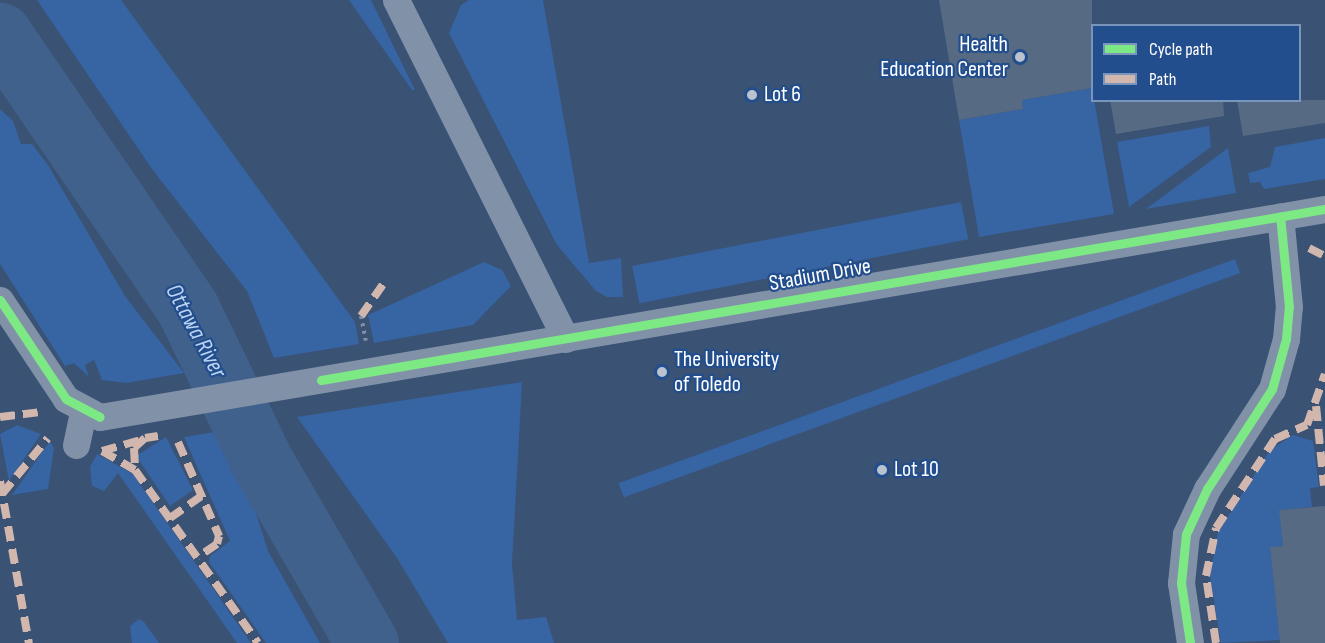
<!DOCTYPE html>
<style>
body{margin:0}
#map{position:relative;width:1325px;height:643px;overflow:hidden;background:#3a5274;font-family:"Sofia Sans Condensed",sans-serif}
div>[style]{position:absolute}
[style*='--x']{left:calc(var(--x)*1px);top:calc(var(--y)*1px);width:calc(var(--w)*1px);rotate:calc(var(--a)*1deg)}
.green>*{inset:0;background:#3764a3;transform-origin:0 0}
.river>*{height:63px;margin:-31.5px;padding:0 31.5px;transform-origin:31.5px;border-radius:31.5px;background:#41618d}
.building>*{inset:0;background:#566a84}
.path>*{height:4px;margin-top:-2px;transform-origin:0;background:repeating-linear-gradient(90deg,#8192a8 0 3px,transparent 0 7.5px)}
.minor>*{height:27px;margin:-13.5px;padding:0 13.5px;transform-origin:13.5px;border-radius:13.5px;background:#8192a8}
.quiet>*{height:8px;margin-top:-4px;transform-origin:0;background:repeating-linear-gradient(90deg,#d1b7ad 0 15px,transparent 0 23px)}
.cycleway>*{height:9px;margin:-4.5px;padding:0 4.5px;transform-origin:4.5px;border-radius:4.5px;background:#7ce984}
.dots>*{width:16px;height:16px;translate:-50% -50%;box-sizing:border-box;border:3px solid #224e8d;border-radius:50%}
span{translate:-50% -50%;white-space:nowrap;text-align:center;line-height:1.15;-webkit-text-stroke:4.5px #224e8d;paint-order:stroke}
.poi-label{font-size:22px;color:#fff}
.right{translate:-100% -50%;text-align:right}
.left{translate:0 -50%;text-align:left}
.street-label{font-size:22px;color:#fff}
.water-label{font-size:24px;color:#bcd4f3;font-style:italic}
.legend{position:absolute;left:1091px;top:24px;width:210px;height:78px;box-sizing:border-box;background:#224e8d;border:2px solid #7a95bb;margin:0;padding:8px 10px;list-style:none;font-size:18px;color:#fff}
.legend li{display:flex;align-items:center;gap:12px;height:30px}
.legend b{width:30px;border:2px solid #7a95bb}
</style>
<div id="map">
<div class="green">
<div style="clip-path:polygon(37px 0,121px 0,355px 322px,359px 344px,274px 358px,247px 291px,152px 169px)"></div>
<div style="clip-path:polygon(349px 0,371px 0,415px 90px,412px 90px)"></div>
<div style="clip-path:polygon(469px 0,543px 0,589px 263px,621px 258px,623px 297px,607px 297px,596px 291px,557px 245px,449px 33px,461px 5px)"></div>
<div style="clip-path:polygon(1092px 88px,1114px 214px,979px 237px,959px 120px,1023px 109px,1022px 100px)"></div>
<div style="clip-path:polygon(0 109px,13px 121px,21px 144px,32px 144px,48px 165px,125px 296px,184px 373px,126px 383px,102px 380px,94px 360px,85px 365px,89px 377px,74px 363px,65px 366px,0 264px)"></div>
<div style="clip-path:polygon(1209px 126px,1211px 147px,1129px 207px,1117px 142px)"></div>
<div style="clip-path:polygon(1325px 138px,1325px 179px,1264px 189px,1260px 182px,1250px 183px,1248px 173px,1270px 167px,1275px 147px)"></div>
<div style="clip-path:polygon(1228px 148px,1236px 193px,1146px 209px)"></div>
<div style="left:961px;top:202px;width:38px;height:335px;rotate:79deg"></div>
<div style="left:1235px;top:259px;width:15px;height:656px;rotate:70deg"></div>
<div style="clip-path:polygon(484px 262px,502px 270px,511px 286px,473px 325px,374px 343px,368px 315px)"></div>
<div style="clip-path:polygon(522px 382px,512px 564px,517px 620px,546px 617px,554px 643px,448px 643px,397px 558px,297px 417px)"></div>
<div style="clip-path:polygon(17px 425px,41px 434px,9px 481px,0 434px)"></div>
<div style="clip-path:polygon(215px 432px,255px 510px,268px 551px,320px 643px,266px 643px,209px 562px,210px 556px,230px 541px,184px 437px)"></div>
<div style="clip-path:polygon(1293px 435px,1313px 441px,1319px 487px,1310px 488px,1312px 507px,1280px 510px,1283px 546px,1270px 548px,1280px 640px,1221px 643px,1210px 577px,1218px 532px,1270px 450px)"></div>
<div style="clip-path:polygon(166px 437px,193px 490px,170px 506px,136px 456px)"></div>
<div style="clip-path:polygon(50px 441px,54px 448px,48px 489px,12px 495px)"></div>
<div style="clip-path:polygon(97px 454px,133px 474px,251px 643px,237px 643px,118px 473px,104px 491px,92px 486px,90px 467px)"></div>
<div style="clip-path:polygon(139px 619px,144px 622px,159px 643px,132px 643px,130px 626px)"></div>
</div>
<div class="river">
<div style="--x:0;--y:34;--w:333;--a:55.6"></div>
<div style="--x:188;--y:309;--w:168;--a:64.2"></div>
<div style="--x:261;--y:460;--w:211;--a:59.9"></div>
</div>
<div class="building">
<div style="clip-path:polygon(939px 0,1092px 0,1092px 88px,1022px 100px,1023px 109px,959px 120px)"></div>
<div style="clip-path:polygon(1110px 100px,1223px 100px,1224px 116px,1116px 134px)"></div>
<div style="clip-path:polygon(1237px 100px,1325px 100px,1325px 123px,1243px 136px)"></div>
<div style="clip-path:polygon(1325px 506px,1325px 643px,1280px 643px,1270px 547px,1283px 546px,1279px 510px)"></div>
</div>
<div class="path">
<div style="--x:361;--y:316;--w:25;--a:79"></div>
</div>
<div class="minor">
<div style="--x:396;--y:0;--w:379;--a:63.4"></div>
<div style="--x:0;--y:300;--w:119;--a:56.3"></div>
<div style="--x:66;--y:399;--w:38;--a:28"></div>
<div style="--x:100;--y:417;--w:1243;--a:-9.64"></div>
<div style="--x:76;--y:445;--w:35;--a:-78"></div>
<div style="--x:1190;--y:643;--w:61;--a:-98.5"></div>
<div style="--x:1181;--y:583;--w:49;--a:-84.2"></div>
<div style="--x:1186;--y:534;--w:50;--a:-65"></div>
<div style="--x:1207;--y:489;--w:119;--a:-57"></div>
<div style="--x:1272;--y:389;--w:52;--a:-74.4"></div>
<div style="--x:1286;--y:339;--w:32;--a:-85"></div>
<div style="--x:1289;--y:307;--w:91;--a:-95.6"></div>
</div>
<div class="quiet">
<div style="--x:1309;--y:248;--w:18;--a:27"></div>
<div style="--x:361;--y:316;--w:44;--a:-55.2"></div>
<div style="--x:1316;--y:406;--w:80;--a:84.3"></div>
<div style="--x:0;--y:417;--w:38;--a:-7"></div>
<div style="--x:158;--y:436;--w:13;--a:171"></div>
<div style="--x:145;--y:438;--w:15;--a:138"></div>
<div style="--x:134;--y:448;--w:22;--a:87"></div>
<div style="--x:135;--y:470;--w:212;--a:54.6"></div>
<div style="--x:178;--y:442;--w:103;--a:66.4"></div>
<div style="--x:219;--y:536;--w:8;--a:104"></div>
<div style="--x:217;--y:544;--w:23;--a:146"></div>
<div style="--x:135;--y:470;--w:38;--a:-150"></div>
<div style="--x:102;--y:451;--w:40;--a:-16"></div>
<div style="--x:0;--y:481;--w:165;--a:79.9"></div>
<div style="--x:2;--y:494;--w:72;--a:-50.6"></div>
<div style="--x:170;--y:518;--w:38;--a:-35"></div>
<div style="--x:1216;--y:643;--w:68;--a:-98.5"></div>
<div style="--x:1206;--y:576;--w:49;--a:-78.2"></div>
<div style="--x:1216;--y:528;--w:107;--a:-56.5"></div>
<div style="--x:1275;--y:439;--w:35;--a:-24"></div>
<div style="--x:1307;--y:425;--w:54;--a:-70.6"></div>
</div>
<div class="cycleway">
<div style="--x:0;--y:300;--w:119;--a:56.3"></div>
<div style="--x:66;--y:399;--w:38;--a:28"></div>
<div style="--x:321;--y:380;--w:1018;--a:-9.67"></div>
<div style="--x:1190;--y:643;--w:61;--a:-98.5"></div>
<div style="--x:1181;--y:583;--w:49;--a:-84.2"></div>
<div style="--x:1186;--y:534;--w:50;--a:-65"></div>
<div style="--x:1207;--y:489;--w:119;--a:-57"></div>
<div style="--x:1272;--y:389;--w:52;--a:-74.4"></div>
<div style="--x:1286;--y:339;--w:32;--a:-85"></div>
<div style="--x:1289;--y:307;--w:91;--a:-95.6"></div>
</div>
<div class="dots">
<div style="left:1020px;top:57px;background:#bac2ce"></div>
<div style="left:752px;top:95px;background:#bac2ce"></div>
<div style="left:662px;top:372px;background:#bac2ce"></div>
<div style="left:882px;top:470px;background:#bac2ce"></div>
</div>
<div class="poi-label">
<span class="right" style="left:1008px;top:57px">Health<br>Education Center</span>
<span class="left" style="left:764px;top:95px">Lot 6</span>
<span class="left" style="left:674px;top:372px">The University<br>of Toledo</span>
<span class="left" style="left:894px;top:470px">Lot 10</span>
</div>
<div class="street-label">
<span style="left:820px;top:275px;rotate:-10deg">Stadium Drive</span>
</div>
<div class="water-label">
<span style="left:196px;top:331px;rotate:62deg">Ottawa River</span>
</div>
<ul class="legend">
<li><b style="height:8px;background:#7ce984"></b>Cycle path</li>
<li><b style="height:8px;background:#d1b7ad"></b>Path</li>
</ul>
</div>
